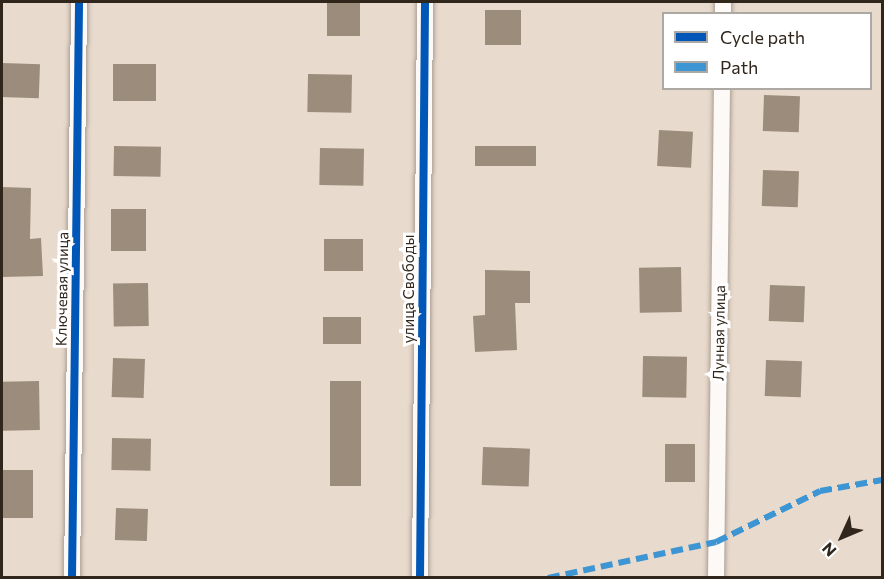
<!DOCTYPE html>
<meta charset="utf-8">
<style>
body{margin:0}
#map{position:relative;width:884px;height:579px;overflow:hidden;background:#e8dacc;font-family:Commissioner,sans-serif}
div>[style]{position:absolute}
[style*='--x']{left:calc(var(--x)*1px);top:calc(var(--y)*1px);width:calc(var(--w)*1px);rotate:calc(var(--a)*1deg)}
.building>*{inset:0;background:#9b8c7b;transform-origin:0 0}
.roads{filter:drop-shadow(0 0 2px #a99f94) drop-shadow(0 0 2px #a99f94)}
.street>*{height:16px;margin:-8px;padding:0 8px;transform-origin:8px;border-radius:8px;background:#fcf9f7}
.quiet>*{height:6px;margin-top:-3px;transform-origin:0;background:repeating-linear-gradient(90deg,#3d95d4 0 12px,transparent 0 18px)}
.cycleway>*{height:8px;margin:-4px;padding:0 4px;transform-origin:4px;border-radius:4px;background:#0057b8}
span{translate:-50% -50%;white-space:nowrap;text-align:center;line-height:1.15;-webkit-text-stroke:6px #fff;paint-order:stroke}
.street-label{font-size:15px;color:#30261c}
.frame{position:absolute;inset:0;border:3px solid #30261c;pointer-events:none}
.legend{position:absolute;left:662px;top:12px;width:210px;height:78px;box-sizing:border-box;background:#fff;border:2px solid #aca8a4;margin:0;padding:8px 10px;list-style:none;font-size:18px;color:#30261c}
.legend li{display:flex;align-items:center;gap:12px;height:30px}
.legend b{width:30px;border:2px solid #aca8a4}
.north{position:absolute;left:812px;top:507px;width:60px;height:60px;-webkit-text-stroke:4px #fff;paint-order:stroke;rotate:226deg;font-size:16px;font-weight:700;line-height:24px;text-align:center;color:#30261c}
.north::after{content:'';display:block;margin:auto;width:21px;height:27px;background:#30261c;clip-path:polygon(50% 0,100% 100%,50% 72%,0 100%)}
</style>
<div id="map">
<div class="building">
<div style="left:327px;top:2px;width:33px;height:34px"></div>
<div style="left:521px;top:10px;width:35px;height:36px;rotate:90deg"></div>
<div style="left:2px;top:63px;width:38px;height:34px;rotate:2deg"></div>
<div style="left:113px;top:64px;width:43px;height:37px"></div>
<div style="left:308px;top:74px;width:44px;height:38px;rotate:1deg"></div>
<div style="left:764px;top:95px;width:36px;height:36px;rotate:2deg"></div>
<div style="left:659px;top:130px;width:34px;height:36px;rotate:3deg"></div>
<div style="left:114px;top:146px;width:47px;height:30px;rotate:1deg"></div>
<div style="left:536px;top:146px;width:20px;height:61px;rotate:90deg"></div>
<div style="left:320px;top:148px;width:44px;height:37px;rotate:1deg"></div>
<div style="left:763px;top:170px;width:36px;height:36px;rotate:2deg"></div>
<div style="clip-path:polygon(2px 187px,31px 188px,30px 239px,41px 238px,43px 276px,2px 277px)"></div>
<div style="left:111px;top:209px;width:35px;height:42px"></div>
<div style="left:324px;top:239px;width:39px;height:32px"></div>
<div style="left:681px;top:267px;width:45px;height:42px;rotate:89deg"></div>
<div style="clip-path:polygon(485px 270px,530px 271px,530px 303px,515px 303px,517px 350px,475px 352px,473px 316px,485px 315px)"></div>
<div style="left:148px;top:283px;width:43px;height:35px;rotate:89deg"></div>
<div style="left:770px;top:285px;width:35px;height:36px;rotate:2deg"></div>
<div style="left:323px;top:317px;width:38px;height:27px"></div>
<div style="left:643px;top:356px;width:44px;height:41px;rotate:1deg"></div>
<div style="left:113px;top:358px;width:32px;height:39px;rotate:2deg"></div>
<div style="left:766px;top:360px;width:36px;height:36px;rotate:2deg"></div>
<div style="left:39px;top:381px;width:49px;height:37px;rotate:89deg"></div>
<div style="left:330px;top:381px;width:31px;height:105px"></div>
<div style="left:112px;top:438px;width:39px;height:32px;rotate:1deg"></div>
<div style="left:665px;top:444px;width:30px;height:38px"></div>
<div style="left:483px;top:447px;width:47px;height:38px;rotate:2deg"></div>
<div style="left:2px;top:470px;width:31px;height:48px"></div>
<div style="left:116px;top:508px;width:32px;height:32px;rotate:2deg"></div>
</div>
<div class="roads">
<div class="street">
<div style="--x:723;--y:14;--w:12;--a:-90"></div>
<div style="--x:72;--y:578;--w:576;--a:-89.3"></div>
<div style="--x:420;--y:578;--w:576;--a:-89.5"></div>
<div style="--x:716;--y:578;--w:490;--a:-89.3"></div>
</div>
</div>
<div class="quiet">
<div style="--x:548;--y:578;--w:172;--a:-12.1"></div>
<div style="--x:716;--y:542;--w:116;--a:-26.1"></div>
<div style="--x:820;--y:491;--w:63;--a:-10.1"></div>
</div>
<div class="cycleway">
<div style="--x:72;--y:578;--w:576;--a:-89.3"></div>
<div style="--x:420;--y:578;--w:576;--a:-89.5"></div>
</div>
<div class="street-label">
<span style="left:62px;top:289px;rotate:-89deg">Ключевая улица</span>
<span style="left:409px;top:289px;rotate:-90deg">улица Свободы</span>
<span style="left:719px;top:333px;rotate:-89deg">Лунная улица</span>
</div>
<div class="frame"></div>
<ul class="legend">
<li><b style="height:8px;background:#0057b8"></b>Cycle path</li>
<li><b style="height:8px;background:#3d95d4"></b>Path</li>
</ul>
<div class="north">N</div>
</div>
